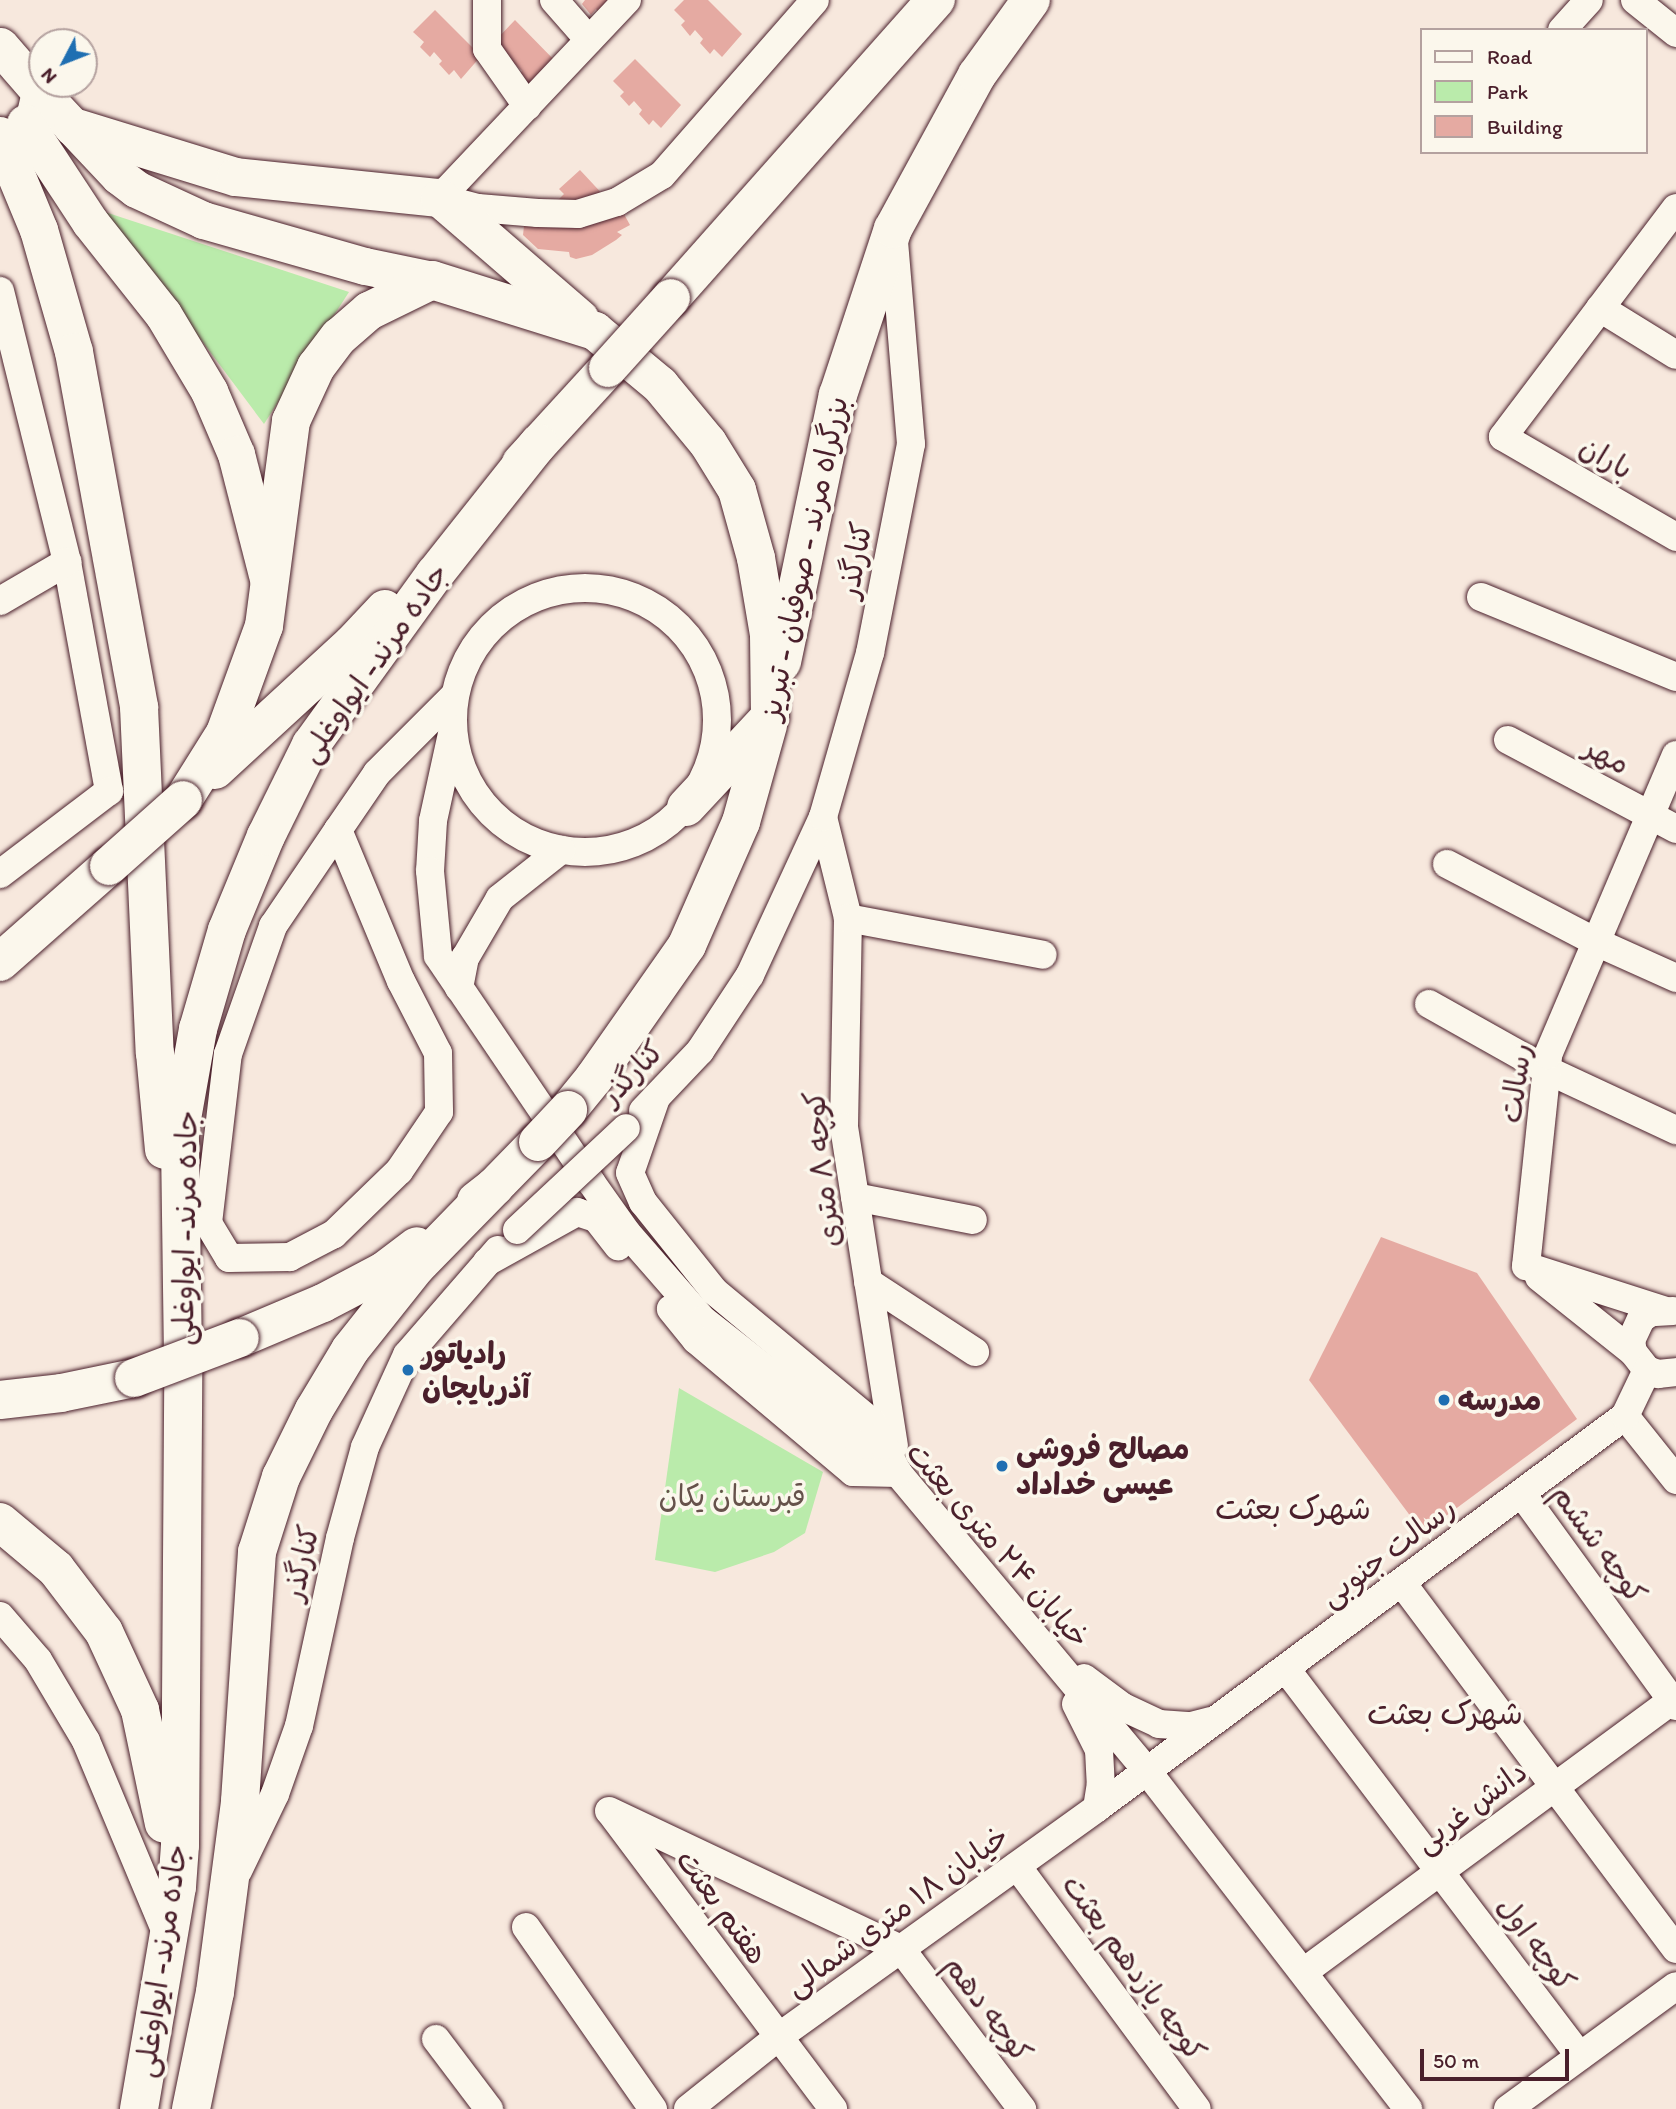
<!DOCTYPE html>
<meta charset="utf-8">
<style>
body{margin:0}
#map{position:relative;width:1676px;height:2109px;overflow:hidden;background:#f7e8dd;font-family:Itim,"Playpen Sans Arabic",sans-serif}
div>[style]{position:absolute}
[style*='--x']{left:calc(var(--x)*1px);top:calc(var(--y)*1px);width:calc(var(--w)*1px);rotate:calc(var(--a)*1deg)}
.green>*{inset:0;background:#baebab}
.building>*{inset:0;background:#e5aaa2}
.roads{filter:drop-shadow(0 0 2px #4a1f2b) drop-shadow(0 0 2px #4a1f2b)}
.minor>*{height:28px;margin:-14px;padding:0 14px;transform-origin:14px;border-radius:14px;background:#fbf7ec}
.minor>.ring{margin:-14px;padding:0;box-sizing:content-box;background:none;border:28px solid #fbf7ec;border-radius:50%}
.major>*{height:37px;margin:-18.5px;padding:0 18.5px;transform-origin:18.5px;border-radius:18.5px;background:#fbf7ec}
.highway>*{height:38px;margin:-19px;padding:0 19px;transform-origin:19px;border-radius:19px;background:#fbf7ec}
.bridges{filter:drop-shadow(0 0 2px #4a1f2b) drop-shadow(0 0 2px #4a1f2b)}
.minor-bridge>*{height:28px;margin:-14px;padding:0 14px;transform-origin:14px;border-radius:14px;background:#fbf7ec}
.highway-bridge>*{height:38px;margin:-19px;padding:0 19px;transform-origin:19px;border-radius:19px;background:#fbf7ec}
.dots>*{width:19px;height:19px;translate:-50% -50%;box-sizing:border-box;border:4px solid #fbf7ec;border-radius:50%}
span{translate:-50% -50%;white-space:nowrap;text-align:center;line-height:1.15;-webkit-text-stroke:7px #fbf7ec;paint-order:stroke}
.street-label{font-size:30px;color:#4a1f2b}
.poi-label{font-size:30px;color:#4a1f2b;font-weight:700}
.left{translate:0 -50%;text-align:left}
.park-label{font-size:30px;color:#66524b}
.neighbourhood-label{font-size:32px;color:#4a1f2b}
.legend{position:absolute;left:1420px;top:28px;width:228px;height:126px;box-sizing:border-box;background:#fbf7ec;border:2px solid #b4a19f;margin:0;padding:9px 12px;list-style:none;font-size:21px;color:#4a1f2b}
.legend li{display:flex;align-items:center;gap:14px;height:35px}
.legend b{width:35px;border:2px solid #b4a19f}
.north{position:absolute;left:28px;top:28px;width:70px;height:70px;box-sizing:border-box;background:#fbf7ec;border:2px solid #b4a19f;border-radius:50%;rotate:228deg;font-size:19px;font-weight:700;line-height:28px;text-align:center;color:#4a1f2b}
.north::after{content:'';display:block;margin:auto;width:24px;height:32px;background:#1f6fb2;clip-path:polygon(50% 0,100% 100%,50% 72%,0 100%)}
.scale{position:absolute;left:1420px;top:2049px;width:149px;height:32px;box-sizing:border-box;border:4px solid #4a1f2b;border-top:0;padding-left:9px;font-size:21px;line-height:24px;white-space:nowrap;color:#4a1f2b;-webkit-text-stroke:5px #fbf7ec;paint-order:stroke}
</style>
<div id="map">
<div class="green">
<div style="clip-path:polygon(105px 212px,349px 292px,264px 424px)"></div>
<div style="clip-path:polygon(679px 1388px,823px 1472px,805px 1533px,774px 1552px,715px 1572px,655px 1560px)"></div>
</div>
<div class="building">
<div style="clip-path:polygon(585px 0,620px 0,603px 18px,596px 9px,591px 15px,582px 4px)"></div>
<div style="clip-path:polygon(684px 0,708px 0,742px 34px,722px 57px,714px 49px,710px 54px,700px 43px,703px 39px,695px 30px,690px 36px,681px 25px,685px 21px,674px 10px)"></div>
<div style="clip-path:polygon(435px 10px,481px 56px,461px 79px,454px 70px,449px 75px,439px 64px,442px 61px,434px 52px,430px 57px,420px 47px,424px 42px,413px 32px)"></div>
<div style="clip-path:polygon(515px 20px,561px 67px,529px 86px,519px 75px,522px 71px,514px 63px,509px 68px,493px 43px)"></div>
<div style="clip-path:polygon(635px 59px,681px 105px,661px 128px,653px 120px,649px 125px,639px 114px,642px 110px,634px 101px,629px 106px,620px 96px,624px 92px,613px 81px)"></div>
<div style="clip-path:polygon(580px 170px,608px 200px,614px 196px,630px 225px,617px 232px,622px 235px,616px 240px,592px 255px,576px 259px,570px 257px,569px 252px,538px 249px,523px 235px,524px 226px,541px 217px,564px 194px,559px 189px)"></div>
<div style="clip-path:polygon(1381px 1237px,1477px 1273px,1577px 1419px,1423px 1533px,1309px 1380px)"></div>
</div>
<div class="roads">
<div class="minor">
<div style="--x:487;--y:0;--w:49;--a:90"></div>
<div style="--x:487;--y:49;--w:70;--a:54.9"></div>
<div style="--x:554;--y:0;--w:53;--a:48.8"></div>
<div style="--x:627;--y:0;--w:272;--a:133.4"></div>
<div style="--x:440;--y:198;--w:39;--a:15"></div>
<div style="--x:478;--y:208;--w:60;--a:4.8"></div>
<div style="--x:538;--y:213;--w:40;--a:1.4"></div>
<div style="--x:578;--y:214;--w:41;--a:-17.1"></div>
<div style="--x:617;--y:202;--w:52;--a:-31"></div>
<div style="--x:662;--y:175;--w:232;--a:-48.8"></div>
<div style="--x:1635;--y:0;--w:53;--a:38.8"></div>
<div style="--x:1562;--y:30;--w:40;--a:-48"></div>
<div style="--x:1676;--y:208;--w:287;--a:127.1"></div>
<div style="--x:1503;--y:437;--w:200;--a:30"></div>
<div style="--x:0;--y:291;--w:279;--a:76.1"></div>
<div style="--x:67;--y:562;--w:233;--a:79.6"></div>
<div style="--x:109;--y:791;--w:137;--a:142.7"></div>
<div style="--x:1600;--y:308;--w:89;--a:31.7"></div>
<div class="ring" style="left:453px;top:588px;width:236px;height:236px"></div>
<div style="--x:1481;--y:597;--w:211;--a:22.3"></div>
<div style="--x:0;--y:601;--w:78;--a:-30.2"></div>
<div style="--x:453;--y:729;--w:94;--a:102.3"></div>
<div style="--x:433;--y:821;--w:50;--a:93.4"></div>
<div style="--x:430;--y:871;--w:85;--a:84.6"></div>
<div style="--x:438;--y:956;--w:273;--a:55.9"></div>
<div style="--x:591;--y:1182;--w:62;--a:54.8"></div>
<div style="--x:627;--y:1233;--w:116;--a:48.9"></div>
<div style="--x:703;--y:1320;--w:248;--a:38.1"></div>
<div style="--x:898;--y:1473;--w:388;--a:50.1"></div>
<div style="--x:1147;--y:1771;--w:427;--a:52.3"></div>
<div style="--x:1508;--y:740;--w:190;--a:27.9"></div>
<div style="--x:823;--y:817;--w:104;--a:76.1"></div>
<div style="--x:848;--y:918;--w:209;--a:91.1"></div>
<div style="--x:844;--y:1127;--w:323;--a:81.1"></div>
<div style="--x:338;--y:830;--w:164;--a:67.4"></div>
<div style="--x:401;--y:981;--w:81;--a:62.8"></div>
<div style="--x:438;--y:1053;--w:59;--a:89"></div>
<div style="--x:439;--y:1112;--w:71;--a:124.1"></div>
<div style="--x:399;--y:1171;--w:91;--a:135.9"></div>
<div style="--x:334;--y:1234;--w:50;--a:152.4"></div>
<div style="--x:290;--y:1257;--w:61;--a:179.1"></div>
<div style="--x:229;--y:1258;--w:41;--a:-121"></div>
<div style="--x:208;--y:1223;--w:170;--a:-83.3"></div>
<div style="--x:228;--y:1054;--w:136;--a:-70.6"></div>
<div style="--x:273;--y:926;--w:116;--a:-55.9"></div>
<div style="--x:338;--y:830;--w:69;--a:-55.6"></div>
<div style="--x:377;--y:773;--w:110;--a:-45"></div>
<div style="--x:1447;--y:864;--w:168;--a:27.6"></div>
<div style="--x:1596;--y:942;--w:88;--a:24.2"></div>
<div style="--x:848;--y:918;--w:198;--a:10.7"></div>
<div style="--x:459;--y:988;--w:31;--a:-79"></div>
<div style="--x:465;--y:958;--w:69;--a:-59.7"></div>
<div style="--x:500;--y:898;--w:78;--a:-38.2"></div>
<div style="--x:1429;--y:1004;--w:133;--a:29.3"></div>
<div style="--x:1545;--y:1069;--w:145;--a:25"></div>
<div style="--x:656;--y:1098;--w:79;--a:109.1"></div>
<div style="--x:630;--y:1173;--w:32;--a:66"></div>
<div style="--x:643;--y:1202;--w:114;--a:51.4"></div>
<div style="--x:714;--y:1291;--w:205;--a:39.7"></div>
<div style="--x:872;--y:1422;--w:57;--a:63"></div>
<div style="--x:898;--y:1473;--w:45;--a:-178.7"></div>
<div style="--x:853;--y:1472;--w:205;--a:-139.9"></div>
<div style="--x:696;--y:1340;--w:40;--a:-129"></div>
<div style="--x:643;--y:1111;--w:83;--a:-46.5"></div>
<div style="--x:700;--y:1051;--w:91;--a:-56.7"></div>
<div style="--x:750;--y:975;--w:174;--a:-65.2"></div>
<div style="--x:823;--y:817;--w:171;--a:-74"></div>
<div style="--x:870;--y:653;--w:213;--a:-78.9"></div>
<div style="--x:911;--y:444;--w:204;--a:-94.8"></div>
<div style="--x:855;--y:1197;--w:120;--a:11"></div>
<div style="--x:487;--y:1262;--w:103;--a:-29.1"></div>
<div style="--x:577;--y:1212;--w:20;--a:18"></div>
<div style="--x:596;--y:1218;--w:36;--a:52"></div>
<div style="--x:1526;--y:1266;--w:212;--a:-84"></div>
<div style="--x:1548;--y:1055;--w:326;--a:-66.9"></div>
<div style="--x:1526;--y:1266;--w:144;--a:17.8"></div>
<div style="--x:1539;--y:1277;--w:120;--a:38.6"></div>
<div style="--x:868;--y:1282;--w:128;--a:33.2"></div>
<div style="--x:1673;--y:1311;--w:22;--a:177"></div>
<div style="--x:1651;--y:1312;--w:12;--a:145"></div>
<div style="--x:1641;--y:1319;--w:23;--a:115"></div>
<div style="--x:1631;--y:1340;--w:12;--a:81"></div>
<div style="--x:1633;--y:1352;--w:23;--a:52"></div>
<div style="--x:1647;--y:1370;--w:12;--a:20"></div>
<div style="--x:1658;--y:1374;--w:18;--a:-6"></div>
<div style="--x:1625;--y:1416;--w:82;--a:51.4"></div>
<div style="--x:1522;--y:1494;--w:262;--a:54"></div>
<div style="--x:1402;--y:1583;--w:457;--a:53.2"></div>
<div style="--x:0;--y:1616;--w:58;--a:49.2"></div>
<div style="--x:38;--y:1660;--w:94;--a:59.3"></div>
<div style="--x:86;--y:1741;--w:212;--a:67.3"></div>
<div style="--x:1286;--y:1669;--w:486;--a:52.8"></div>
<div style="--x:1084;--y:1678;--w:49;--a:36.6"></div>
<div style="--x:1123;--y:1707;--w:40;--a:25"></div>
<div style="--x:1159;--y:1724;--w:32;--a:4"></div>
<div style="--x:1191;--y:1726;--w:21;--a:-14"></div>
<div style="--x:1076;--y:1704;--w:51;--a:63.4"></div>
<div style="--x:1099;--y:1750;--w:33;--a:87"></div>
<div style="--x:1101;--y:1783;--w:25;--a:99"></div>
<div style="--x:609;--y:1811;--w:323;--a:25.3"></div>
<div style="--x:901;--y:1949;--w:201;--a:52.9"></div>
<div style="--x:611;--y:1813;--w:370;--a:53.1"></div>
<div style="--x:1017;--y:1866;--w:302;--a:53.5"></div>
<div style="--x:238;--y:1871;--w:85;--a:-64.3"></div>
<div style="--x:275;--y:1794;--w:72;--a:-70.6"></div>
<div style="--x:299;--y:1726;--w:192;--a:-77.7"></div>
<div style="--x:340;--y:1538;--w:94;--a:-74.6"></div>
<div style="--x:365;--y:1447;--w:101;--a:-65.5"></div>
<div style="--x:407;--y:1355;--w:139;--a:-49.1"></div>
<div style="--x:526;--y:1927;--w:222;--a:55.1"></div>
<div style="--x:1305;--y:1971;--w:461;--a:-36.4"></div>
<div style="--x:436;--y:2039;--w:88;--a:52.9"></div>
<div style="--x:688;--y:2109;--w:114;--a:-38.6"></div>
<div style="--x:777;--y:2038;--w:394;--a:-35.7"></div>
<div style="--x:1097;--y:1808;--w:658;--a:-36.59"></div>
<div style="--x:1625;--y:1416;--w:51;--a:-64.4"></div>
<div style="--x:1508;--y:2109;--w:208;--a:-36.2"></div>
</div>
<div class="major">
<div style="--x:0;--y:46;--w:61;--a:49"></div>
<div style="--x:40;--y:92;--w:23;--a:103"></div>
<div style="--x:40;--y:92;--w:115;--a:46.8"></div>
<div style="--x:119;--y:176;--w:21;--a:37"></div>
<div style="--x:136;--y:189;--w:74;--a:24.8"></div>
<div style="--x:203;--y:220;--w:168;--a:15.9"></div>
<div style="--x:365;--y:266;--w:68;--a:11.8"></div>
<div style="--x:25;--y:123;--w:118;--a:56.7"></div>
<div style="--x:90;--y:222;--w:117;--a:51.6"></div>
<div style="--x:163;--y:314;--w:90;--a:59.1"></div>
<div style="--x:209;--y:391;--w:69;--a:66.8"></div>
<div style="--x:236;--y:454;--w:129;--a:75.6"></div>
</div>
<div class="highway">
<div style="--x:73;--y:127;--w:170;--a:17.1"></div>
<div style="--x:236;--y:177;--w:205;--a:5.9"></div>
<div style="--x:440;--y:198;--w:185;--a:40.8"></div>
<div style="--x:0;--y:136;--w:102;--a:67.5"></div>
<div style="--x:39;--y:230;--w:127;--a:74"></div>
<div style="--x:74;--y:352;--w:361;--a:79.6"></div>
<div style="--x:139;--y:707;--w:346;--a:87.4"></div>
<div style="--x:155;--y:1053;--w:97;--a:84.7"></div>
<div style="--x:671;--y:298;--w:399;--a:-48.4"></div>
<div style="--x:521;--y:463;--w:129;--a:-47.5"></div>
<div style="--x:782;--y:662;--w:273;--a:-78.2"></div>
<div style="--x:838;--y:395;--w:175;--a:-71.7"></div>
<div style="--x:893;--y:229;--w:175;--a:-61.4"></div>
<div style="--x:977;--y:75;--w:92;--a:-54.2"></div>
<div style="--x:215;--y:770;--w:186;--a:-42.6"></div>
<div style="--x:352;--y:644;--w:48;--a:-46.7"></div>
<div style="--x:183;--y:800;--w:79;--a:-57.9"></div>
<div style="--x:225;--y:733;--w:114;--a:-70"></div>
<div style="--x:264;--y:626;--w:207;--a:-82.5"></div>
<div style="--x:291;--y:421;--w:60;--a:-65.2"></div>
<div style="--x:316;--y:367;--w:38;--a:-53"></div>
<div style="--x:339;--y:337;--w:40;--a:-41"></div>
<div style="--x:369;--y:311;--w:70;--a:-26.2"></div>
<div style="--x:432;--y:280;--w:171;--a:17.4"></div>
<div style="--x:595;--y:331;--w:85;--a:39.7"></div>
<div style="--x:660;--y:385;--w:75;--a:50.4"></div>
<div style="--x:708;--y:443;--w:55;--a:58.3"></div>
<div style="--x:737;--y:490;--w:71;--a:74.4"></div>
<div style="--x:756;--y:558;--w:78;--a:80.4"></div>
<div style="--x:769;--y:635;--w:82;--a:89.3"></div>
<div style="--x:770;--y:717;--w:123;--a:133"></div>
<div style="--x:0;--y:962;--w:145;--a:-41.4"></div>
<div style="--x:568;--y:1110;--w:41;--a:-50.9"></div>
<div style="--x:594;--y:1078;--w:162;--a:-55"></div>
<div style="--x:687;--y:945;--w:134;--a:-66.3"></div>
<div style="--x:741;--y:822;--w:101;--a:-74.4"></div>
<div style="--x:476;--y:1201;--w:24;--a:-38"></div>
<div style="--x:495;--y:1186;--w:62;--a:-45.7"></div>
<div style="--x:240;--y:1338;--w:90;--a:-22.9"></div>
<div style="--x:323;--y:1303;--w:69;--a:-27.7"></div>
<div style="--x:384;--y:1271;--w:41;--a:-37.1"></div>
<div style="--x:0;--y:1400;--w:61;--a:-6.5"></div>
<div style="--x:61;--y:1393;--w:75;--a:-11.6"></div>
<div style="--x:0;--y:1522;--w:73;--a:40"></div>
<div style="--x:56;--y:1569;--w:79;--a:52.7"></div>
<div style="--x:104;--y:1632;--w:86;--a:65.2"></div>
<div style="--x:140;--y:1710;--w:116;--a:78.1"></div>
<div style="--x:139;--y:2109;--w:225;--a:-80.3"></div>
<div style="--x:177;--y:1887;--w:42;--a:-85.9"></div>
<div style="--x:180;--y:1845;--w:487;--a:-89.6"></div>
<div style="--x:183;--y:1358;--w:228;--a:-90.8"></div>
<div style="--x:180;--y:1130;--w:103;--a:-79.9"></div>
<div style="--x:198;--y:1029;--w:103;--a:-73.7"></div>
<div style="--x:227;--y:930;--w:102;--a:-67.5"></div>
<div style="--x:266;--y:836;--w:102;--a:-63.7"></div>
<div style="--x:311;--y:745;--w:211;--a:-54.1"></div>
<div style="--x:435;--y:574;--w:167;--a:-51.6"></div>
<div style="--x:191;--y:2109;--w:119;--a:-78.4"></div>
<div style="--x:215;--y:1992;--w:193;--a:-82.5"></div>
<div style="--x:240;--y:1801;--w:250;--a:-86.1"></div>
<div style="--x:257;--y:1552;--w:79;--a:-72.3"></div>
<div style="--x:281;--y:1477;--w:75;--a:-63.8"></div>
<div style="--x:314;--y:1410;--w:70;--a:-59"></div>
<div style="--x:350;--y:1350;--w:106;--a:-51.5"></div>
<div style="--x:416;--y:1267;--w:113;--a:-45.7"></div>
</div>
</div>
<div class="bridges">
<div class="minor-bridge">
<div style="--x:517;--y:1230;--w:149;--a:-43.1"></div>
</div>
<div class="highway-bridge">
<div style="--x:608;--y:368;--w:94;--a:-48"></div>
<div style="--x:109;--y:866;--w:99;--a:-41.7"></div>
<div style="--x:538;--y:1142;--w:44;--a:-46.8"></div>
<div style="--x:134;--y:1378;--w:113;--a:-20.7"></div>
</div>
</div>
<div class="dots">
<div style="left:408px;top:1370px;background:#1f6fb2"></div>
<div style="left:1444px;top:1400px;background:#1f6fb2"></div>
<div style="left:1002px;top:1466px;background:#1f6fb2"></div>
</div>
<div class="street-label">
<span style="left:1606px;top:458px;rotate:30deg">باران</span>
<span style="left:804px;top:558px;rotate:-78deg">بزرگراه مرند - صوفیان - تبریز</span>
<span style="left:855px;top:560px;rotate:-79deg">کنارگذر</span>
<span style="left:374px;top:663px;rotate:-55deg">جاده مرند- ایواوغلی</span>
<span style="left:1607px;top:756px;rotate:28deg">مهر</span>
<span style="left:632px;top:1073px;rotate:-46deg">کنارگذر</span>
<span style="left:1516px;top:1083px;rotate:-82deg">رسالت</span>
<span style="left:822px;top:1169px;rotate:-96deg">کوچه ۸ متری</span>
<span style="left:185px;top:1228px;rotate:-89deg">جاده مرند- ایواوغلی</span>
<span style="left:1599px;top:1544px;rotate:54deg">کوچه ششم</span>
<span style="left:998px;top:1545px;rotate:49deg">خیابان ۲۴ متری بعثت</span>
<span style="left:1388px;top:1552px;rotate:-37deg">رسالت جنوبی</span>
<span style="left:301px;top:1563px;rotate:-77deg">کنارگذر</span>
<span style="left:1471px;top:1807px;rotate:-37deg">دانش غربی</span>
<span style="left:722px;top:1907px;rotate:54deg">هفتم بعثت</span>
<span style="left:897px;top:1911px;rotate:-36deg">خیابان ۱۸ متری شمالی</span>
<span style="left:1536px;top:1944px;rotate:53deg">کوچه اول</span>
<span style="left:161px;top:1961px;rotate:-82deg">جاده مرند- ایواوغلی</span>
<span style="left:1134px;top:1968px;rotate:54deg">کوچه یازدهم بعثت</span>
<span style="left:988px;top:2009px;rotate:53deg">کوچه دهم</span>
</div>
<div class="poi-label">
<span class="left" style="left:422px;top:1370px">رادیاتور<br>آذربایجان</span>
<span class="left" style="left:1458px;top:1400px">مدرسه</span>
<span class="left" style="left:1016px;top:1466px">مصالح فروشی<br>عیسی خداداد</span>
</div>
<div class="park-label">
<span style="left:732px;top:1496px">قبرستان یکان</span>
</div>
<div class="neighbourhood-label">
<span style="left:1293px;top:1508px">شهرک بعثت</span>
<span style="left:1445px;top:1713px">شهرک بعثت</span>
</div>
<ul class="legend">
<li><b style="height:9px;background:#fbf7ec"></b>Road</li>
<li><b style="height:19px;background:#baebab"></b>Park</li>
<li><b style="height:19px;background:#e5aaa2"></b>Building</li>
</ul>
<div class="north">N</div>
<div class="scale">50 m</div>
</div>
